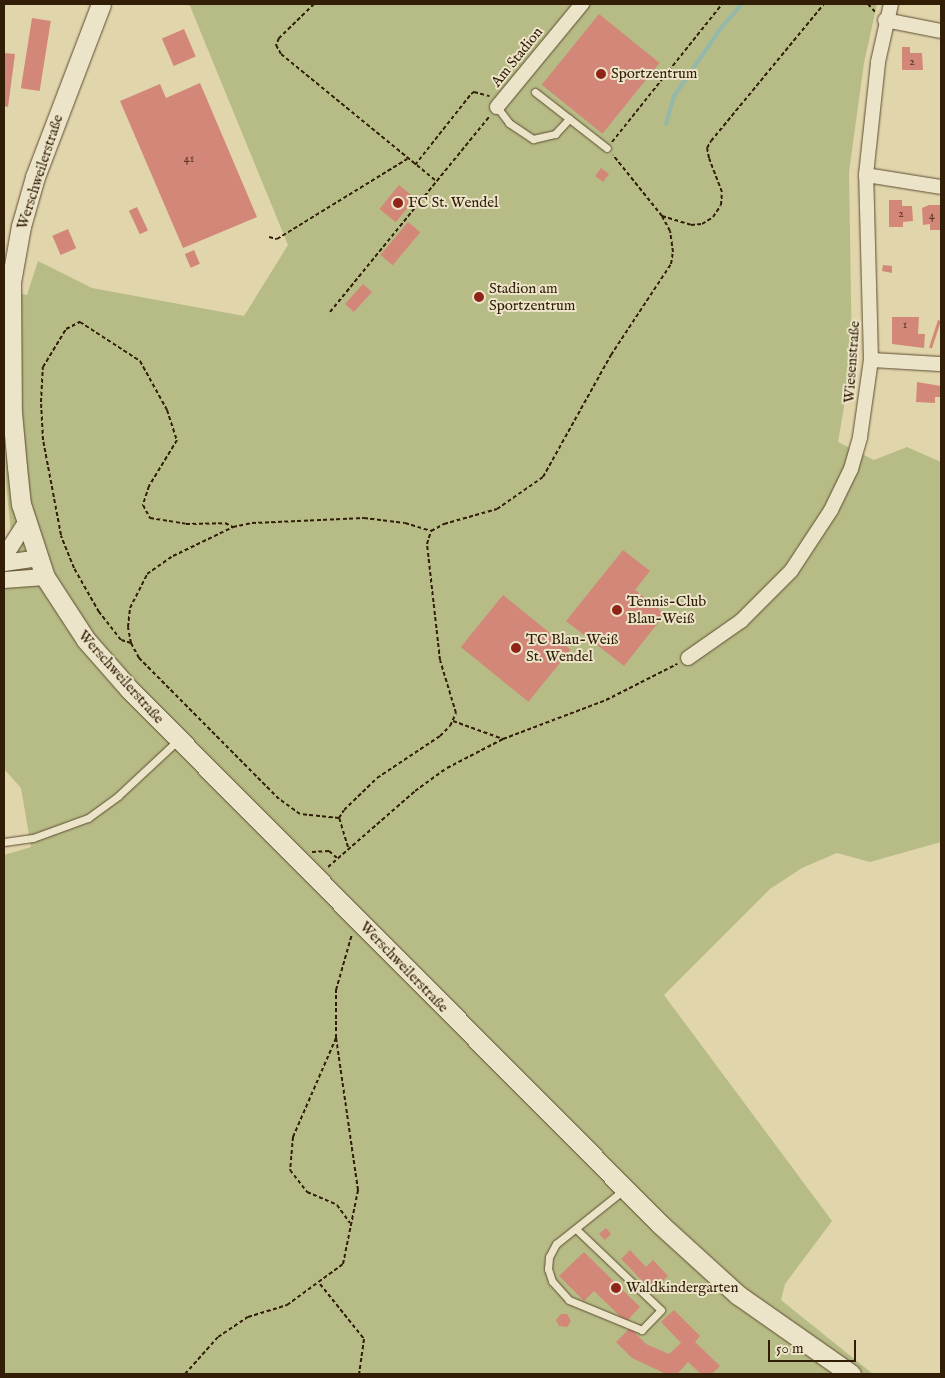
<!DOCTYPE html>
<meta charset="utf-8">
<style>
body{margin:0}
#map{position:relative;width:945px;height:1378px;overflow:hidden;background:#e1d5ac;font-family:"IM FELL English",serif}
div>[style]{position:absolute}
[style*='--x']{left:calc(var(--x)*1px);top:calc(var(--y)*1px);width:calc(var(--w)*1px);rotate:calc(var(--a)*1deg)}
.green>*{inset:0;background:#b7bc86}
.stream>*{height:4px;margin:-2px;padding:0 2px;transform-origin:2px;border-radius:2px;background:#94b9ab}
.building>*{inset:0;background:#d38778;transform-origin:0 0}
.path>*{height:2px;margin-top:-1px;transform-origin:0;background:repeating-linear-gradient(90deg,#321e07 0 4px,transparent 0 6.5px)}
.roads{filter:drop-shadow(0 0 1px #5e4c30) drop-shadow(0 0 1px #5e4c30)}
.service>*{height:7px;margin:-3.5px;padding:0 3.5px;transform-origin:3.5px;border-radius:3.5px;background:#ece4c9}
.minor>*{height:14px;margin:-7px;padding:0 7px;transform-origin:7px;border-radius:7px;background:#ece4c9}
.tertiary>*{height:16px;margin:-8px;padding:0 8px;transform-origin:8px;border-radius:8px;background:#ece4c9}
.secondary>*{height:19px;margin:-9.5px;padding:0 9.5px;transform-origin:9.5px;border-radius:9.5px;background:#ece4c9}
.dots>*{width:14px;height:14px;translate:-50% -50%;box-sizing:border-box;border:2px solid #ece4c9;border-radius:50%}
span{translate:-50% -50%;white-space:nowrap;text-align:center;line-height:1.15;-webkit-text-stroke:4px #ece4c9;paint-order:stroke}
.number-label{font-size:12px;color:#5a3823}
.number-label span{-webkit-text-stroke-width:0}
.street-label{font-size:15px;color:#321e07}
.poi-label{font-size:15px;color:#321e07}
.left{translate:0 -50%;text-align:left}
.frame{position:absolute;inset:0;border:5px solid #321e07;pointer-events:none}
.scale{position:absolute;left:768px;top:1340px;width:88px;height:22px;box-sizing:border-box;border:2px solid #321e07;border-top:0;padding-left:6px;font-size:15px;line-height:18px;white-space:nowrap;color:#321e07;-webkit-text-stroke:4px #ece4c9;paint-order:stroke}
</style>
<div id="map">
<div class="green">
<div style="clip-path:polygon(185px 4px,877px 4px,864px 63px,849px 172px,852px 360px,838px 442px,874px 460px,907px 447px,941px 462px,941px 842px,870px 862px,837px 853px,802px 868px,770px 889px,664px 995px,832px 1221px,785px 1284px,781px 1300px,873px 1374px,4px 1374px,4px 855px,31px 847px,21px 788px,4px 769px,4px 550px,12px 543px,6px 482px,4px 290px,27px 295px,38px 261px,92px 288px,244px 316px,288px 245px,190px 6px)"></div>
</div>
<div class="stream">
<div style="--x:666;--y:124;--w:29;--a:-74"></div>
<div style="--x:674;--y:96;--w:83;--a:-55.3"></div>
<div style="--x:721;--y:28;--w:32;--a:-49"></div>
</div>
<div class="building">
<div style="left:599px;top:14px;width:78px;height:91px;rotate:39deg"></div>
<div style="left:32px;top:18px;width:19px;height:71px;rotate:9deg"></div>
<div style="left:184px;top:29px;width:30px;height:24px;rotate:67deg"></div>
<div style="clip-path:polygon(902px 47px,910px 47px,910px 53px,922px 53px,923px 70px,902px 70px)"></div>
<div style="clip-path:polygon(4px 53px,15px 54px,8px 107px,4px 106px)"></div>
<div style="clip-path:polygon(200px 83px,257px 217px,183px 248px,120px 101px,160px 84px,166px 98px)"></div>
<div style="left:601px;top:168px;width:10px;height:10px;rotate:37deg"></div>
<div style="left:399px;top:185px;width:21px;height:31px;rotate:39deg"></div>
<div style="clip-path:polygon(889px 200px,902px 200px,902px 206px,912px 206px,913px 221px,903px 222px,903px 227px,889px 227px)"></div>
<div style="clip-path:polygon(929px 205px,941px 205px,941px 230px,930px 230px,930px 224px,923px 225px,922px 208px)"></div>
<div style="left:137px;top:207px;width:26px;height:9px;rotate:65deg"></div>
<div style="left:408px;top:222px;width:16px;height:43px;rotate:40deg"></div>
<div style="left:68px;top:229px;width:21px;height:17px;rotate:67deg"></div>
<div style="left:194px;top:250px;width:15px;height:10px;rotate:67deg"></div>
<div style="clip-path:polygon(883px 265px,892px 266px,892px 273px,882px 271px)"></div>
<div style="left:363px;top:284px;width:12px;height:27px;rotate:42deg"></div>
<div style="clip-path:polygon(892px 317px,919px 317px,918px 334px,925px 334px,924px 348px,892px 344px)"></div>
<div style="left:938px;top:320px;width:3px;height:29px;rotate:18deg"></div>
<div style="clip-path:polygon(917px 382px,941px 386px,941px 397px,935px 397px,935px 403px,916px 402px)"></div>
<div style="clip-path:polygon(623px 550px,650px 571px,635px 590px,665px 614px,624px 666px,566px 621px)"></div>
<div style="left:503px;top:595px;width:87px;height:67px;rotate:39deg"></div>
<div style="clip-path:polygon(606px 1228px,611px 1234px,605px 1240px,599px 1234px)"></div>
<div style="clip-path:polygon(630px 1250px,646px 1267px,653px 1260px,668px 1276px,652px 1291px,621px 1259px)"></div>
<div style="clip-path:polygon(584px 1252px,640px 1307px,626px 1322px,594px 1291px,584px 1301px,559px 1276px)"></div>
<div style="clip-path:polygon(674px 1310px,700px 1336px,695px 1342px,720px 1366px,712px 1374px,701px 1374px,688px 1362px,678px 1373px,666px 1374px,632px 1358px,616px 1342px,630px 1328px,646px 1344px,669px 1354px,681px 1343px,661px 1322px)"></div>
<div style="clip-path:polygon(561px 1314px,567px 1314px,571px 1321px,567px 1327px,559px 1326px,556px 1320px)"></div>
</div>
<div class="path">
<div style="--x:314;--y:4;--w:49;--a:135.8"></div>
<div style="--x:279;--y:38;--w:8;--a:113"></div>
<div style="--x:276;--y:45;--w:10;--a:61"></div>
<div style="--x:281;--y:54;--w:199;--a:39.3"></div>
<div style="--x:868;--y:4;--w:12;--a:48"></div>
<div style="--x:612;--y:142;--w:176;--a:-51.4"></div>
<div style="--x:415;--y:165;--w:90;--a:-51.7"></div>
<div style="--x:471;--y:94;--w:4;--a:-34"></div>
<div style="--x:474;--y:92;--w:16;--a:15"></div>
<div style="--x:662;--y:216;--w:30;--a:17"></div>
<div style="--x:691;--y:225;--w:11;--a:-5"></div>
<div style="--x:702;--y:224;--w:13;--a:-32"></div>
<div style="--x:713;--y:217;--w:14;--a:-56"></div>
<div style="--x:721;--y:205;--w:13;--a:-86"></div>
<div style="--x:722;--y:192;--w:36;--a:-111"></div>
<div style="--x:709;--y:158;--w:10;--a:-101"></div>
<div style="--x:707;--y:148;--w:8;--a:-60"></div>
<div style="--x:711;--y:141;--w:178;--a:-50.5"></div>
<div style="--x:269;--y:237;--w:8;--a:14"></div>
<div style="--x:277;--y:239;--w:153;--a:-31.6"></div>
<div style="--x:330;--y:312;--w:253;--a:-50.8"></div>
<div style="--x:131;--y:643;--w:10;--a:-163"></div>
<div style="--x:121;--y:640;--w:36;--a:-128"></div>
<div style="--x:99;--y:612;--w:51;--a:-119.6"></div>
<div style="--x:74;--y:568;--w:35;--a:-112"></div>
<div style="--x:61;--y:535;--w:97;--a:-100.7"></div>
<div style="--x:43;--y:440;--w:38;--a:-93"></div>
<div style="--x:41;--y:402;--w:35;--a:-87"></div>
<div style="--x:43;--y:367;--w:44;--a:-58.8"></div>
<div style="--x:66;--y:329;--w:16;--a:-27"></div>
<div style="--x:80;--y:322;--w:72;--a:33"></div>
<div style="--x:140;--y:361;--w:56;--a:61.1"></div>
<div style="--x:167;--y:410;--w:32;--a:72"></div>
<div style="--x:177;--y:440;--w:54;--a:121.3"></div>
<div style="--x:149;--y:486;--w:20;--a:108"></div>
<div style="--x:143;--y:505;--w:15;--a:62"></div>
<div style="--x:150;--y:518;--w:36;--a:9"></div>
<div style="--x:186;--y:524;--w:39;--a:-1"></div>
<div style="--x:225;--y:523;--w:9;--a:27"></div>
<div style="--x:453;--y:721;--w:53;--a:19.8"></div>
<div style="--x:339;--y:818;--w:39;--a:-174"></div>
<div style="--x:300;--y:814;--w:26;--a:-144"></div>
<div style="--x:279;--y:799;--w:199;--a:-134.8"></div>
<div style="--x:139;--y:658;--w:17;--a:-118"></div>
<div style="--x:131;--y:643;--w:16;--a:-101"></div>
<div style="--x:128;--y:627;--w:19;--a:-84"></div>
<div style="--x:130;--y:608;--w:38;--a:-63"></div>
<div style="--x:147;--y:574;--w:32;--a:-35"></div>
<div style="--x:173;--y:556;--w:67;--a:-25.8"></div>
<div style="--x:233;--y:527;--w:19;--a:-12"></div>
<div style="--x:252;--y:523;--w:112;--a:-2.6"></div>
<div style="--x:364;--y:518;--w:41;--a:7"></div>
<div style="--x:405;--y:523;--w:27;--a:17"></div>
<div style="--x:348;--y:847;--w:30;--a:-107"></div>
<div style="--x:339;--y:818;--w:9;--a:-58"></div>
<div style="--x:344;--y:810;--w:46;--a:-44.1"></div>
<div style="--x:377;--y:778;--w:76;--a:-33.7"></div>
<div style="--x:440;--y:736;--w:14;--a:-45"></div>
<div style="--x:450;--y:726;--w:14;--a:-65"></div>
<div style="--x:456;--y:713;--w:55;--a:-106.8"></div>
<div style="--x:440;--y:660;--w:117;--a:-96.4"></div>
<div style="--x:427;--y:544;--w:14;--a:-73"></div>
<div style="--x:431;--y:531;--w:15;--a:-28"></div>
<div style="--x:444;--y:524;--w:55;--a:-15.8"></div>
<div style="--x:497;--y:509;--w:56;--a:-34.8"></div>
<div style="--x:543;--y:477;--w:140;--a:-60.9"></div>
<div style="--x:611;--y:355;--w:109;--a:-56.6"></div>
<div style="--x:671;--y:264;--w:12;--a:-81"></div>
<div style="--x:673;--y:252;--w:21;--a:-98"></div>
<div style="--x:670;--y:231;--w:17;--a:-118"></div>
<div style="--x:662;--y:216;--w:78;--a:-128.8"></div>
<div style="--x:312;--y:852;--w:17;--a:-3"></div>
<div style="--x:329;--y:851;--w:11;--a:41"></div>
<div style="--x:328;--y:867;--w:116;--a:-41.1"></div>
<div style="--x:415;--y:791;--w:39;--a:-36"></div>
<div style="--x:447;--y:768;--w:63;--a:-27.4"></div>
<div style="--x:503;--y:739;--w:110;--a:-20.7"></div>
<div style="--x:606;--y:700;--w:80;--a:-26.9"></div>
<div style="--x:336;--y:1038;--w:108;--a:113.5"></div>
<div style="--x:293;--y:1137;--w:33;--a:95"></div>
<div style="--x:290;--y:1170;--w:28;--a:52"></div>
<div style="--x:307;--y:1192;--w:33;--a:23"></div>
<div style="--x:337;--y:1205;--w:22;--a:54"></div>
<div style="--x:320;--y:1284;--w:70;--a:51.3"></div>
<div style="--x:364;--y:1339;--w:35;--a:98"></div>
<div style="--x:185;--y:1374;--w:50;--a:-48.3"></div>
<div style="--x:218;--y:1337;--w:36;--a:-34"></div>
<div style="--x:248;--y:1317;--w:41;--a:-17.1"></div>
<div style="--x:287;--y:1305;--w:69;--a:-36.2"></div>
<div style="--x:343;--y:1264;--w:76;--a:-78.5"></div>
<div style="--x:358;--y:1190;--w:154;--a:-98.2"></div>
<div style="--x:336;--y:1038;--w:48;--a:-90"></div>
<div style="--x:336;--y:990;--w:58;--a:-74.1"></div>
</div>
<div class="roads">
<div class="service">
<div style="--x:535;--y:92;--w:91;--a:37.9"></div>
<div style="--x:497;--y:107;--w:20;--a:53"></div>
<div style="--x:509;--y:123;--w:29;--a:34"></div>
<div style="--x:533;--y:139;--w:23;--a:-13"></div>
<div style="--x:555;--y:134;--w:21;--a:-47"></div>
<div style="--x:4;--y:842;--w:29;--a:-8"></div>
<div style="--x:33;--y:838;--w:59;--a:-20"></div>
<div style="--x:88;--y:818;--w:37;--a:-36"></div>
<div style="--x:118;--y:796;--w:82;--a:-43"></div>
<div style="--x:576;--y:1229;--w:117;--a:43.6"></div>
<div style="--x:661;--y:1310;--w:28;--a:134"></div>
<div style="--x:642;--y:1330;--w:79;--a:-157.7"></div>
<div style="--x:569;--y:1300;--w:25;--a:-132"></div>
<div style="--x:552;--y:1281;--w:13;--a:-108"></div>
<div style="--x:548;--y:1269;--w:12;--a:-85"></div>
<div style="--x:549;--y:1257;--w:15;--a:-62"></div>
<div style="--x:556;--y:1244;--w:88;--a:-38.6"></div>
</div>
<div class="minor">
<div style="--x:885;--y:20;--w:57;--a:11.1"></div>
<div style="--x:497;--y:107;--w:134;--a:-50.5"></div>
<div style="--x:866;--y:175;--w:76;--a:9.1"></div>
<div style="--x:871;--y:360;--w:70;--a:3.3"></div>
<div style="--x:688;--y:658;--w:65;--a:-34.9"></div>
<div style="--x:741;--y:621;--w:71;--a:-45"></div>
<div style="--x:791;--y:571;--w:73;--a:-56.7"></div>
<div style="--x:831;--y:510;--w:46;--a:-64"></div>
<div style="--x:851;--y:469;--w:33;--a:-74"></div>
<div style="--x:860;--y:437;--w:78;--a:-81.9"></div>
<div style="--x:871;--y:360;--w:185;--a:-91.5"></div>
<div style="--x:866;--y:175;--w:114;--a:-83.9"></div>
<div style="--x:878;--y:62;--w:59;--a:-77.4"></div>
</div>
<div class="tertiary">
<div style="--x:4;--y:557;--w:43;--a:-57.4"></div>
<div style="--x:4;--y:563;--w:35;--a:-8"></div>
<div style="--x:4;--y:580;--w:41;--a:-4.2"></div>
</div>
<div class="secondary">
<div style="--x:101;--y:4;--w:185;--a:110.9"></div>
<div style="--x:35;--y:177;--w:51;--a:105.9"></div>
<div style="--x:21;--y:226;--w:57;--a:100.1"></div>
<div style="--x:11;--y:282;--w:130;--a:89.6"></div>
<div style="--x:12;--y:412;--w:55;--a:84.8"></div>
<div style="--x:17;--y:467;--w:37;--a:84"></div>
<div style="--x:21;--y:504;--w:77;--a:71.8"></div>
<div style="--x:45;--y:577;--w:75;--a:56.9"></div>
<div style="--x:86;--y:640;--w:65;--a:48.7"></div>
<div style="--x:129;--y:689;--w:755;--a:45.21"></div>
<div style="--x:661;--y:1225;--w:104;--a:42.3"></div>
<div style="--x:738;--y:1295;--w:138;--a:35"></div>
</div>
</div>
<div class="dots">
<div style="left:601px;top:74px;background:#8f2418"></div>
<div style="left:398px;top:203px;background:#8f2418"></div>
<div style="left:479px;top:297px;background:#8f2418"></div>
<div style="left:617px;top:610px;background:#8f2418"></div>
<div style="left:516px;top:648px;background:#8f2418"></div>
<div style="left:616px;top:1288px;background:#8f2418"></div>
</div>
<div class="number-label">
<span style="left:912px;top:62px">2</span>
<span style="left:189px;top:159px">41</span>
<span style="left:901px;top:214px">2</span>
<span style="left:932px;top:216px">4</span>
<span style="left:905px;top:325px">1</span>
</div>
<div class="street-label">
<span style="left:517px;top:57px;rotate:-51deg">Am Stadion</span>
<span style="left:40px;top:172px;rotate:-72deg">Werschweilerstraße</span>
<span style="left:852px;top:362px;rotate:-86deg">Wiesenstraße</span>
<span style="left:121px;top:677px;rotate:48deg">Werschweilerstraße</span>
<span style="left:404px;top:967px;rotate:46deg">Werschweilerstraße</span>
</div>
<div class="poi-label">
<span class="left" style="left:611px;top:74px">Sportzentrum</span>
<span class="left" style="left:408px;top:203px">FC St. Wendel</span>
<span class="left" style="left:489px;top:297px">Stadion am<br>Sportzentrum</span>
<span class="left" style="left:627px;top:610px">Tennis-Club<br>Blau-Weiß</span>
<span class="left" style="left:526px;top:648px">TC Blau-Weiß<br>St. Wendel</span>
<span class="left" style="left:626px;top:1288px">Waldkindergarten</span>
</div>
<div class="frame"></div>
<div class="scale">50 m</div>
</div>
